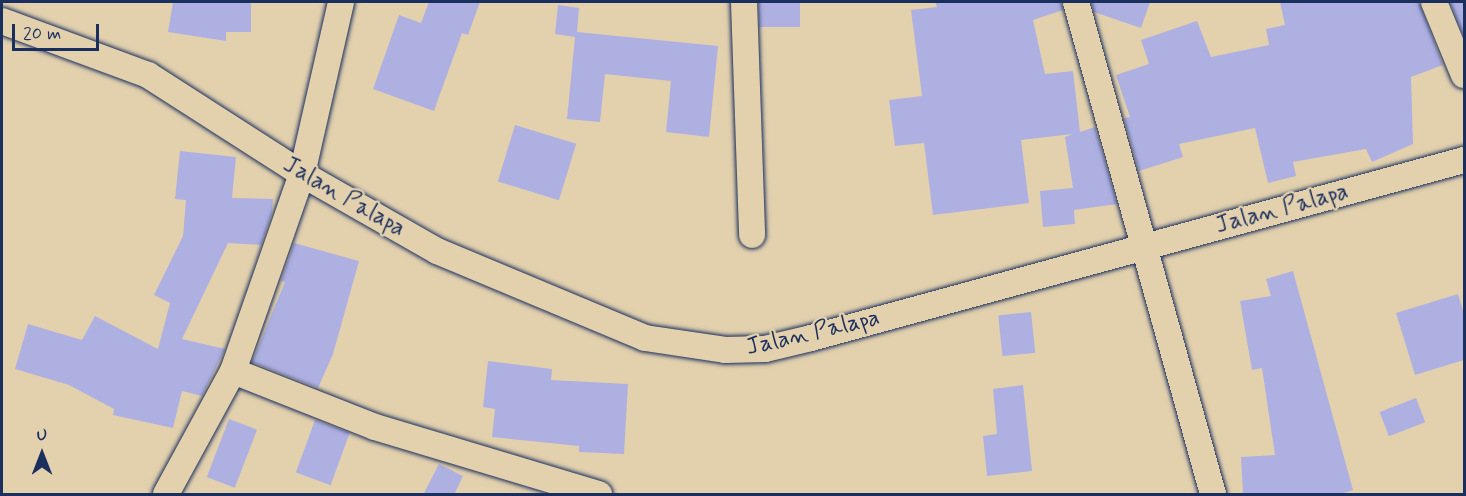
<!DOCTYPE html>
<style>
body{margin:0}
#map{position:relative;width:1466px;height:496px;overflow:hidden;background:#e3d1ae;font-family:Mynerve,sans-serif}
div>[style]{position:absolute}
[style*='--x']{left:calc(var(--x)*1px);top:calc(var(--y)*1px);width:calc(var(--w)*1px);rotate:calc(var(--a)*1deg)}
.building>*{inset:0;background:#aeb0e1;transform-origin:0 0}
.roads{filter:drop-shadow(0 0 2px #1b2f5e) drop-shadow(0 0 2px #1b2f5e)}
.street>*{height:26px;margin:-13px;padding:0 13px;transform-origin:13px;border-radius:13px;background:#e3d1ae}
span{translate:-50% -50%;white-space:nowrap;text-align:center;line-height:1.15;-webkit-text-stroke:4.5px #e3d1ae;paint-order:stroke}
.street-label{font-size:24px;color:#1b2f5e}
.frame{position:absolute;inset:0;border:3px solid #1b2f5e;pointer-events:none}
.north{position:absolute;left:12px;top:424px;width:60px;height:60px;-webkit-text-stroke:4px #e3d1ae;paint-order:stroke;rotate:0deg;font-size:16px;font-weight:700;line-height:24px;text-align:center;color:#1b2f5e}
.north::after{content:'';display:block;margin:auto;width:21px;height:27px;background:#1b2f5e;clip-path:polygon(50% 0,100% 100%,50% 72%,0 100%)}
.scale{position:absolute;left:12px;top:24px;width:87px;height:27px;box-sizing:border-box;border:3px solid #1b2f5e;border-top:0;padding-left:8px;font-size:18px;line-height:21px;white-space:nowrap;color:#1b2f5e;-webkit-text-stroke:4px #e3d1ae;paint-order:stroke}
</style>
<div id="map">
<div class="building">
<div style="clip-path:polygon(173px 2px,251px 2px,251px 32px,226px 32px,226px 41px,168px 32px)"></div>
<div style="clip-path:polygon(429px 2px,480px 2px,468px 35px,462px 33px,434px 111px,373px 89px,399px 15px,421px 23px)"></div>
<div style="left:759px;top:2px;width:41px;height:25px"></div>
<div style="clip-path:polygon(935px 2px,1061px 2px,1063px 10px,1033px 20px,1045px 74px,1073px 71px,1080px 132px,1095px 127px,1117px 204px,1074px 210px,1075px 224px,1043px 227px,1040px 191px,1073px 188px,1065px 137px,1073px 134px,1021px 140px,1029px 203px,933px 215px,924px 143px,895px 146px,889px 100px,922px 96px,911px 10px,937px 7px)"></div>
<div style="clip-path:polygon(1091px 2px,1150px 2px,1141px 28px,1094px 12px)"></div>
<div style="clip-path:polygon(1280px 2px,1419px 2px,1443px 65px,1411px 77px,1413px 144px,1372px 162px,1366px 149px,1293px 162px,1296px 176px,1268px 183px,1255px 128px,1179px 144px,1183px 157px,1139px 171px,1124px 118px,1130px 117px,1116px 75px,1149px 64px,1141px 40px,1197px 21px,1211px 57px,1269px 45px,1266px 29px,1285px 25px)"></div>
<div style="clip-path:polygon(1450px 2px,1464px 2px,1464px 37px)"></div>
<div style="clip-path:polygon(558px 5px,579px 8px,577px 32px,718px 46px,709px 137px,666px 132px,671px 81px,605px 74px,600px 122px,567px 119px,575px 37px,555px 34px)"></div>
<div style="left:515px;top:125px;width:64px;height:59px;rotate:17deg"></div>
<div style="clip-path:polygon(180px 151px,236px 157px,232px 198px,273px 199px,272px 213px,261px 245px,228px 243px,182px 339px,225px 349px,202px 396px,182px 391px,173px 428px,113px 415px,114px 409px,69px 385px,15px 369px,28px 324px,82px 340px,95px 316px,158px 349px,170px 303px,154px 295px,183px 236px,186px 200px,175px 199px)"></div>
<div style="clip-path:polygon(294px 243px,359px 261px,333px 354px,318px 388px,252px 362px,285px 282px,281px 281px)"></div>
<div style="clip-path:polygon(1293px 271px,1353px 490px,1338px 495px,1243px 495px,1241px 457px,1275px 455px,1262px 368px,1252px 370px,1240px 301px,1271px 296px,1266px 279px)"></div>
<div style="clip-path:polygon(1458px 294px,1464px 314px,1464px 360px,1415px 375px,1396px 313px)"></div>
<div style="left:1031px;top:312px;width:41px;height:33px;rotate:84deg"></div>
<div style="clip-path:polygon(488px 361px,552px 369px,551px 380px,628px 384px,624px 454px,579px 452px,579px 446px,492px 437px,495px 409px,483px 407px)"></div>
<div style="clip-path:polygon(1023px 385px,1032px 471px,987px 476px,983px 436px,997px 434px,993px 389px)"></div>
<div style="left:1416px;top:398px;width:26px;height:39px;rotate:69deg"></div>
<div style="left:229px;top:419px;width:30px;height:62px;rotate:21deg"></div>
<div style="left:315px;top:420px;width:37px;height:56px;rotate:20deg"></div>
<div style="clip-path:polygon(439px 464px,463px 476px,454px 495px,423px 495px)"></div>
</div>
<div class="roads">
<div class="street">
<div style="--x:744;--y:2;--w:233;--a:88"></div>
<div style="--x:1076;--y:2;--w:511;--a:74.44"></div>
<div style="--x:1434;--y:2;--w:79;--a:67.7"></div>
<div style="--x:2;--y:21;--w:156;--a:20.3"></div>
<div style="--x:148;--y:75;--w:183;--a:32.7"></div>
<div style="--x:302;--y:174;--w:155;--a:29.7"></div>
<div style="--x:437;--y:251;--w:225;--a:22.7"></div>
<div style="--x:645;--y:338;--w:81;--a:8.5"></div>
<div style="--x:725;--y:350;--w:40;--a:-1.4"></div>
<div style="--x:765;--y:349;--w:47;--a:-13.4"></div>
<div style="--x:811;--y:338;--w:677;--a:-15.25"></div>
<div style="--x:233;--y:371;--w:153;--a:21.5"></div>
<div style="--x:375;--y:427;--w:234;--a:16.7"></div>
<div style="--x:166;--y:494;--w:140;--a:-61.4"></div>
<div style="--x:233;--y:371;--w:209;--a:-70.7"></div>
<div style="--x:302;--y:174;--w:176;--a:-77.2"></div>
</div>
</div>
<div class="street-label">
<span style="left:344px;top:197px;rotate:30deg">Jalan Palapa</span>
<span style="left:1282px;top:209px;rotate:-15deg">Jalan Palapa</span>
<span style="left:813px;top:333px;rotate:-13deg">Jalan Palapa</span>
</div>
<div class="frame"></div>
<div class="north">U</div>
<div class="scale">20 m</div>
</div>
